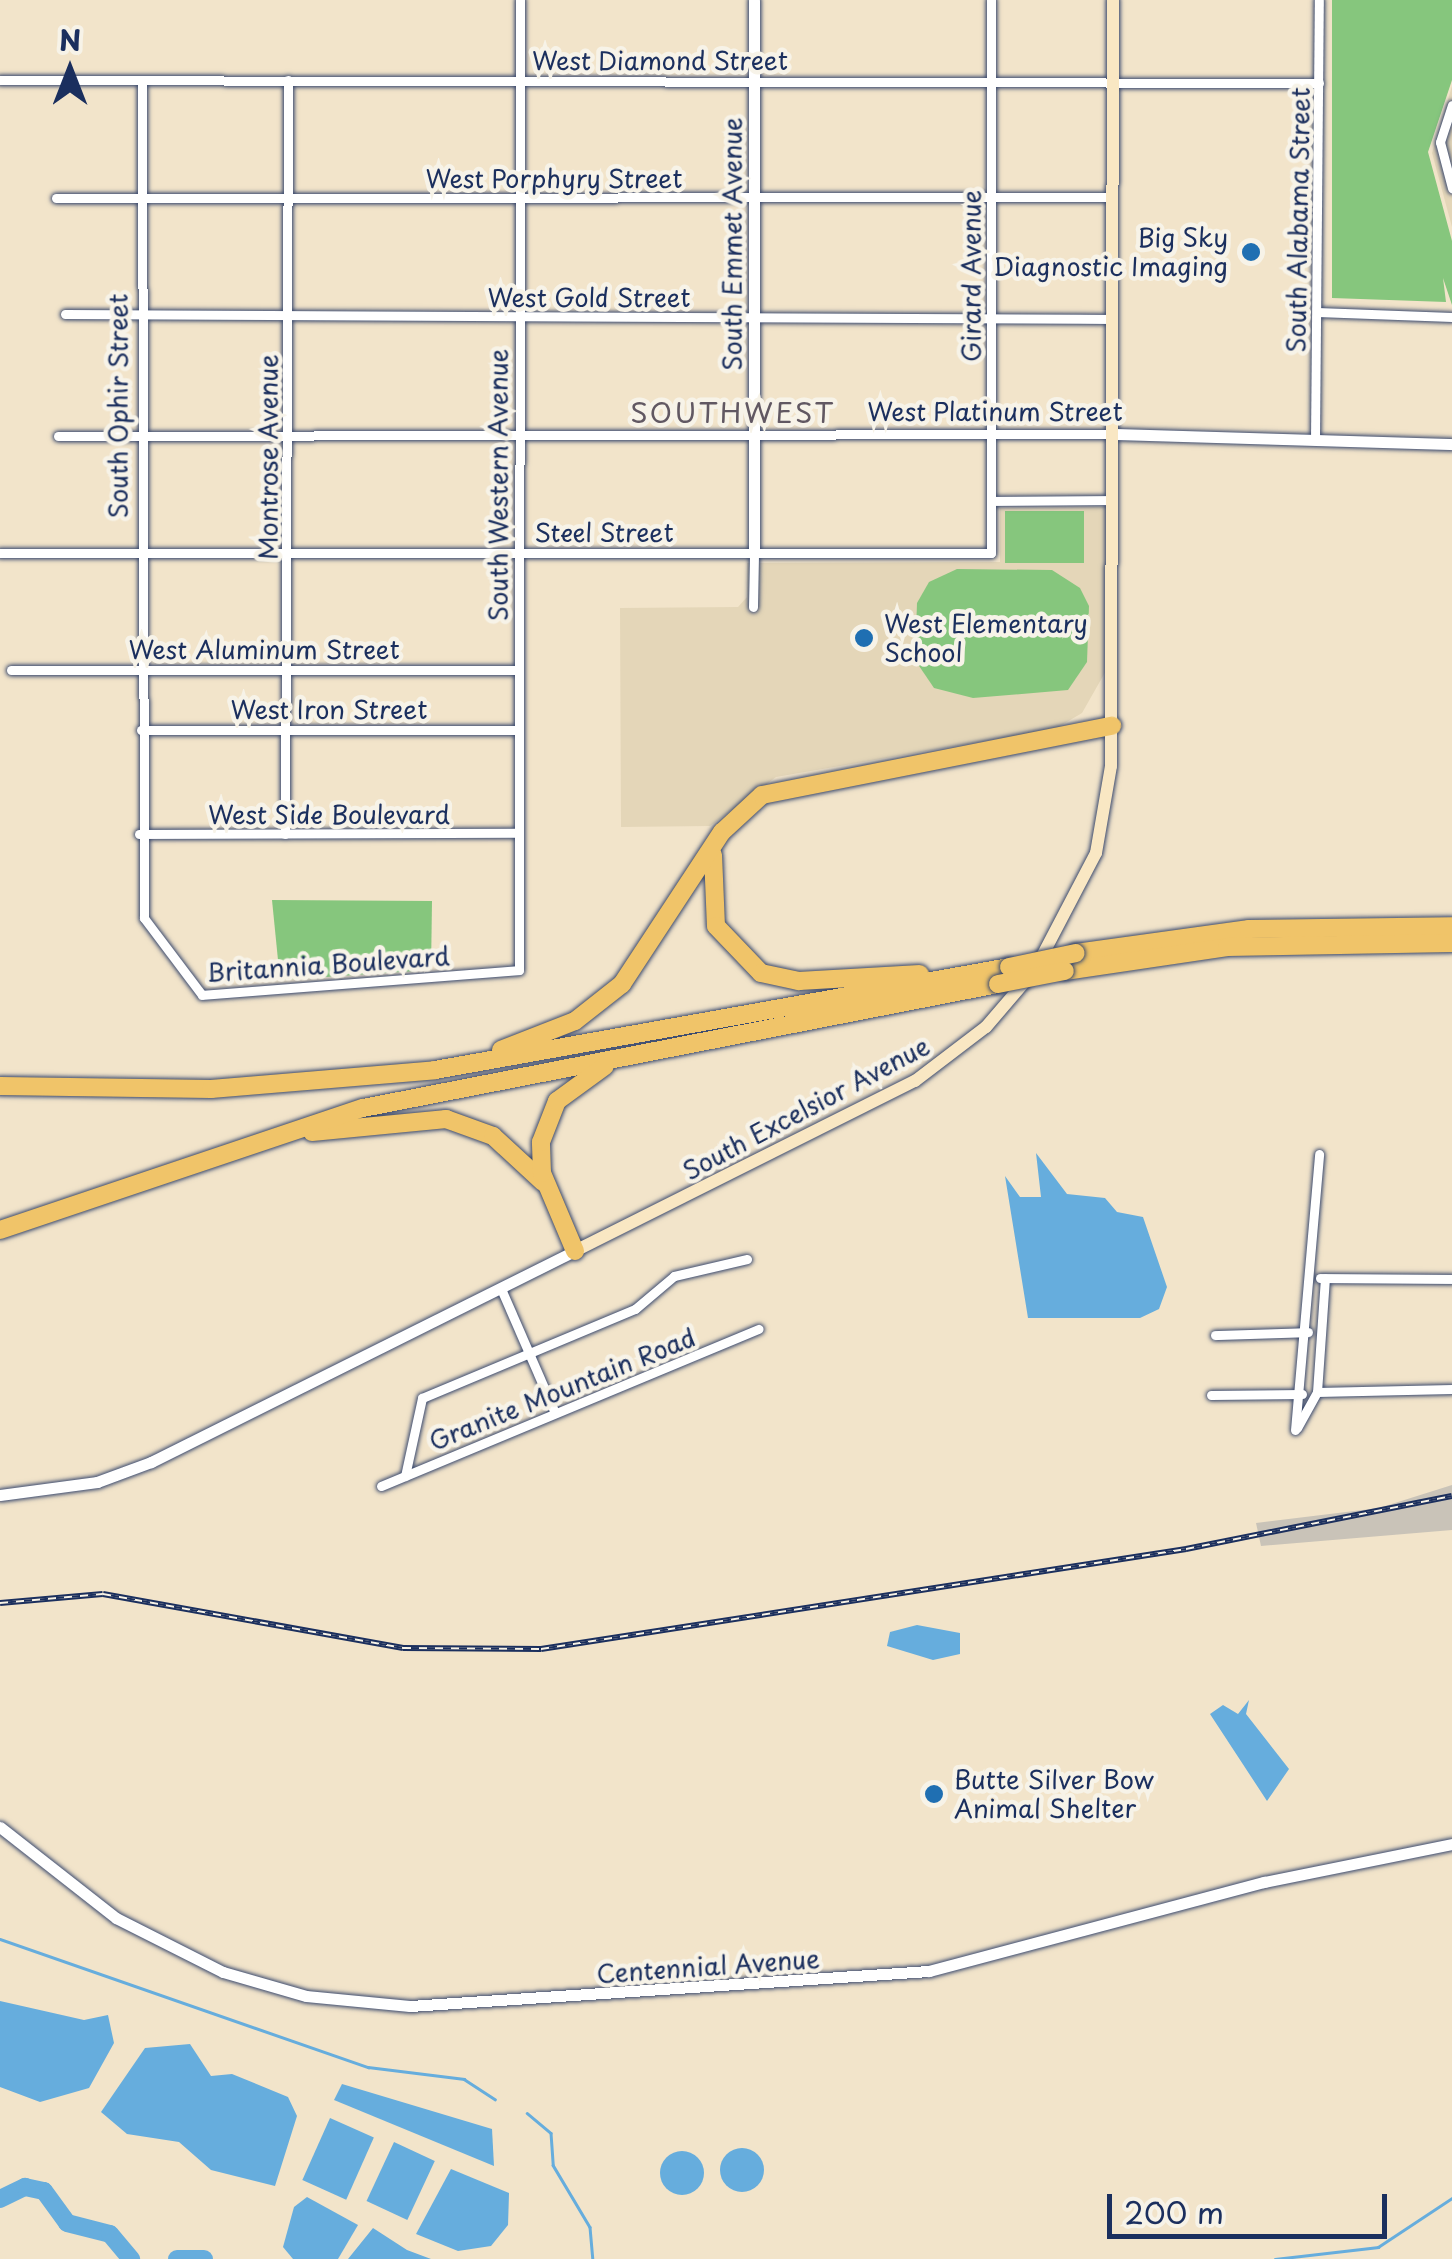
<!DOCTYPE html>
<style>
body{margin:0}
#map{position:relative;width:1452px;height:2259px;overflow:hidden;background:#f2e4ca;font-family:"Playpen Sans",sans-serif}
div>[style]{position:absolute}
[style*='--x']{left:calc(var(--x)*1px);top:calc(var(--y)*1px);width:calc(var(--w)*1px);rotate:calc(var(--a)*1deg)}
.built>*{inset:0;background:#e4d6b8}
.industrial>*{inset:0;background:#c9c3b8}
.green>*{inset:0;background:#86c67d;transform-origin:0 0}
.water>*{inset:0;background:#66addd;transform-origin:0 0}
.round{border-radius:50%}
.stream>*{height:2.5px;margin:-1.25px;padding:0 1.25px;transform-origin:1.25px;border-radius:1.25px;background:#66addd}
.river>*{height:18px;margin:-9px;padding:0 9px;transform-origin:9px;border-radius:9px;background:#66addd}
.roads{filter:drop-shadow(0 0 2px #3b4a6e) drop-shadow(0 0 2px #3b4a6e)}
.minor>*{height:9px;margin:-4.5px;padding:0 4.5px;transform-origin:4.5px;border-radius:4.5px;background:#fff}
.tertiary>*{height:11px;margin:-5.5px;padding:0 5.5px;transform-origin:5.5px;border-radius:5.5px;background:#fff}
.secondary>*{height:12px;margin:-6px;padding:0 6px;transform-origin:6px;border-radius:6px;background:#f9e7c3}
.motorway>*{height:18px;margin:-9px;padding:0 9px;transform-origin:9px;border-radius:9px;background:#f0c469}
.rail>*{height:6px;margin-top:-3px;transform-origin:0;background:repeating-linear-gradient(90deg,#f7f3e8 0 8px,#1b2f5e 0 16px);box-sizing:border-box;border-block:2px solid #1b2f5e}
.bridges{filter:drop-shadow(0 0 2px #3b4a6e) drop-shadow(0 0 2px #3b4a6e)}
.motorway-bridge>*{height:18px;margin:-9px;padding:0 9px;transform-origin:9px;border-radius:9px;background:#f0c469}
.dots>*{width:28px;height:28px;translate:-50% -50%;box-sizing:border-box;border:5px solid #f7f3e8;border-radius:50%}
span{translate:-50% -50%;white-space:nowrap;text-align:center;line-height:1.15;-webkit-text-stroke:9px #f7f3e8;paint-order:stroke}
.street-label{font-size:25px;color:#1b2f5e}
.poi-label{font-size:25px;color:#1b2f5e}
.right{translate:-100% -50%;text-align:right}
.left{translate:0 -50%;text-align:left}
.neighbourhood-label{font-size:28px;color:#615862;letter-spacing:2.5px}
.north{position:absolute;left:20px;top:20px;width:100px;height:100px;-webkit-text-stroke:8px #f7f3e8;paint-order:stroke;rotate:0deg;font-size:28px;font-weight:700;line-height:40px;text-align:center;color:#1b2f5e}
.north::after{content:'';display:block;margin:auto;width:35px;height:45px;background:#1b2f5e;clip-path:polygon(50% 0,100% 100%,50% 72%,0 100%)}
.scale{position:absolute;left:1107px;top:2194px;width:280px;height:45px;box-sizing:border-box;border:5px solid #1b2f5e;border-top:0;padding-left:12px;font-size:30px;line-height:35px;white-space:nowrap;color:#1b2f5e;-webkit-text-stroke:8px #f7f3e8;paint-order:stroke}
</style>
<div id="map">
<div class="built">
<div style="clip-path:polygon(1452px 86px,1452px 227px,1432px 153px)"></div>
<div style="clip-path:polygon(1107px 507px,1107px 669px,1082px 713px,1055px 729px,776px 777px,710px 826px,621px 827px,620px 608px,738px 607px,747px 597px,747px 563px,1000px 562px,1000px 508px)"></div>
</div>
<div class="industrial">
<div style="clip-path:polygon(1452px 1485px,1452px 1530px,1261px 1546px,1256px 1523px,1379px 1508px)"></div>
</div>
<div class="green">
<div style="clip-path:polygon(1332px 0,1452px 0,1452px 80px,1428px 152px,1452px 241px,1452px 305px,1443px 278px,1446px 302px,1332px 298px)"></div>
<div style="left:1005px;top:511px;width:79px;height:52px"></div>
<div style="clip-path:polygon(957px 569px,1052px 570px,1080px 588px,1089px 606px,1087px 662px,1068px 690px,973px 698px,934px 688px,915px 660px,917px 603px,929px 582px)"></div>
<div style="clip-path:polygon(272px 900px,432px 901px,431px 970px,280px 980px)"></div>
</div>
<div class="water">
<div style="clip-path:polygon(1036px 1153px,1067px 1194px,1105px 1198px,1117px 1212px,1143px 1217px,1167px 1287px,1159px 1309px,1140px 1318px,1028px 1318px,1005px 1176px,1020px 1197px,1041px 1197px)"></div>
<div style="clip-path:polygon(917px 1625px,960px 1633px,960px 1654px,933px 1660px,887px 1646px,890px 1632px)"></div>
<div style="clip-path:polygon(1249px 1700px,1246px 1714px,1289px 1769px,1267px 1801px,1210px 1714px,1223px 1705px,1238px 1714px)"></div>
<div style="clip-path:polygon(0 2001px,84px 2020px,108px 2015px,114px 2043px,89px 2088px,40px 2102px,0 2087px)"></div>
<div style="clip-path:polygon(190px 2044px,211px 2076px,232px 2074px,288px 2097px,297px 2116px,275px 2186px,211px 2170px,179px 2142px,127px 2134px,101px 2112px,145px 2048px)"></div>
<div style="clip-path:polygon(342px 2084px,492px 2129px,494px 2166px,334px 2100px)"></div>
<div style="left:330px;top:2118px;width:48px;height:68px;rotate:24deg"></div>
<div style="left:394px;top:2142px;width:45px;height:65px;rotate:25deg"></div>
<div class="round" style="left:720px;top:2148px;width:44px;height:44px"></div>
<div class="round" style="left:660px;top:2151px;width:44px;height:44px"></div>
<div style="clip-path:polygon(451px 2169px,509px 2193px,508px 2225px,491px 2246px,458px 2251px,416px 2234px)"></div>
<div style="clip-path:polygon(307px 2197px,358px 2225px,338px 2259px,293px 2259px,283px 2247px,294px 2207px)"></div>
<div style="clip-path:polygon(373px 2228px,407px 2250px,431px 2259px,348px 2259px)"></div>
</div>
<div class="stream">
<div style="--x:0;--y:1939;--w:390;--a:19.2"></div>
<div style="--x:368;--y:2067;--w:97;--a:7.1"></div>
<div style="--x:464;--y:2079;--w:37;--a:33"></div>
<div style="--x:527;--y:2113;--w:31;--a:40"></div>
<div style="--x:551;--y:2133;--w:32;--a:86"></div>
<div style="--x:553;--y:2165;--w:72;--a:59.2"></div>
<div style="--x:590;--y:2227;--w:32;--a:85"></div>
<div style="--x:1275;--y:2259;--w:104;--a:-6.6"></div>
<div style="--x:1378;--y:2247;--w:89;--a:-33.5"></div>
</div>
<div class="river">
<div style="--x:0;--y:2199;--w:28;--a:-26"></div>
<div style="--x:25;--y:2187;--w:19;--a:12"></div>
<div style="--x:44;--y:2191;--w:39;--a:54"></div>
<div style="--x:67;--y:2223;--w:44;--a:14.3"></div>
<div style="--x:110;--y:2234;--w:33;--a:50"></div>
<div style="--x:177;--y:2259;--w:27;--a:0"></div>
</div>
<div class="roads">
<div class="minor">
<div style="--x:0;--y:80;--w:1319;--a:0.13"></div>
<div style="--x:142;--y:81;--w:837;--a:89.86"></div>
<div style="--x:144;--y:918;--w:96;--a:53"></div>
<div style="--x:202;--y:995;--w:318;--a:-4.5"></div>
<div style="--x:519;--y:970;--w:970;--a:-89.94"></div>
<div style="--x:1452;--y:105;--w:39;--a:108"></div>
<div style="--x:1440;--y:142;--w:48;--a:75.4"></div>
<div style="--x:56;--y:198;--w:1055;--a:-0.05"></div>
<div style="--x:1317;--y:312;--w:135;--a:2.1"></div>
<div style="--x:65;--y:314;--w:1048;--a:0.27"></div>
<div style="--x:58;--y:436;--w:1055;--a:-0.11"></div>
<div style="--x:1315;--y:440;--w:440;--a:-89.5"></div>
<div style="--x:991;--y:501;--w:122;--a:-0.5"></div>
<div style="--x:0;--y:553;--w:991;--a:0"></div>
<div style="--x:991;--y:553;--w:553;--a:-90"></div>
<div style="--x:753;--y:607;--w:54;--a:-88.9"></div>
<div style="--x:11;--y:670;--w:507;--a:0"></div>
<div style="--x:141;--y:730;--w:377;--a:0"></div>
<div style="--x:139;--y:834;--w:380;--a:-0.2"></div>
<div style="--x:285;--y:834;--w:754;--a:-89.77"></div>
<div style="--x:1320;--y:1278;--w:132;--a:0.4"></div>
<div style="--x:502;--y:1291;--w:133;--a:66.5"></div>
<div style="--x:1215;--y:1335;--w:93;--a:-1.8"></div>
<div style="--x:1317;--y:1392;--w:135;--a:-1.3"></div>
<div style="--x:1211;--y:1395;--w:91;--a:-0.6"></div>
<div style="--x:1297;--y:1428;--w:41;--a:-60.9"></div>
<div style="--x:1317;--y:1392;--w:114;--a:-86"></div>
<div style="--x:1295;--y:1430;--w:277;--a:-85"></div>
<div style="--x:405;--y:1476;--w:80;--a:-77.7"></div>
<div style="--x:422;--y:1398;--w:231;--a:-22.7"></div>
<div style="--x:635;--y:1309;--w:51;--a:-40.2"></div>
<div style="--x:674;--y:1276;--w:75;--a:-13.1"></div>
<div style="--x:381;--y:1486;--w:409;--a:-22.6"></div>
</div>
<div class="tertiary">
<div style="--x:1113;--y:434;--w:339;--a:1.7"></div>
<div style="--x:754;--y:553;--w:553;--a:-90"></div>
<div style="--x:0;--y:1495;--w:98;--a:-7.6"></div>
<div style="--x:97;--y:1482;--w:58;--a:-20.3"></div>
<div style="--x:151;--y:1462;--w:474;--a:-26.5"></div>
<div style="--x:0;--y:1827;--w:147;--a:38.1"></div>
<div style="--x:116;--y:1918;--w:120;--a:26.8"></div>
<div style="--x:223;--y:1972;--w:86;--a:16.1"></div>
<div style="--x:306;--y:1996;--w:104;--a:5.5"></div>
<div style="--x:410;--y:2006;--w:520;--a:-3.86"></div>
<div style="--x:929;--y:1971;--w:347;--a:-14.9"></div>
<div style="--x:1264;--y:1882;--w:192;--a:-11.4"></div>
</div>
<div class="secondary">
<div style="--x:1039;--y:962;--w:123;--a:-62.4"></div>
<div style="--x:1096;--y:853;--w:88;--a:-80.2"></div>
<div style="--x:1111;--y:766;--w:766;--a:-89.85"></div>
<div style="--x:575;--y:1251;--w:380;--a:-26.6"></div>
<div style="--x:915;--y:1081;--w:89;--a:-37.3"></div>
<div style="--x:986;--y:1027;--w:65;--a:-49.4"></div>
</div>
<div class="motorway">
<div style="--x:713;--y:855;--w:71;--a:87.6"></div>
<div style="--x:716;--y:926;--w:65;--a:46.2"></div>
<div style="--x:761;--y:973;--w:39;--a:12"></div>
<div style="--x:799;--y:981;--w:121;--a:-3.3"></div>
<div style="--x:1076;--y:953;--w:175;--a:-7.9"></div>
<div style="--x:1249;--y:929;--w:203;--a:-0.8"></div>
<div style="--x:1065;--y:971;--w:164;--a:-8.4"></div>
<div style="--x:1227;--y:947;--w:225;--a:-1"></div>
<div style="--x:501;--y:1050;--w:79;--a:-21.4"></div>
<div style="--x:575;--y:1021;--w:60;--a:-38.2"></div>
<div style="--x:622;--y:984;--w:182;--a:-56.7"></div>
<div style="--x:722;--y:832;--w:54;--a:-42.8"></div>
<div style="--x:762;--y:795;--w:357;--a:-11.2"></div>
<div style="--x:0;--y:1086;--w:211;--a:0.8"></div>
<div style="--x:211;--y:1089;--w:225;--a:-4.8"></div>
<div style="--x:435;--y:1070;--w:583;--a:-10.17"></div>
<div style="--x:312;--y:1132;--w:135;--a:-5.5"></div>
<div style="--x:446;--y:1119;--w:50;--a:19.9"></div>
<div style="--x:493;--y:1136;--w:68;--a:42.6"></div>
<div style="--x:0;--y:1230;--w:383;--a:-18.6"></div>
<div style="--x:363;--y:1108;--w:647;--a:-11.05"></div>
<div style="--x:575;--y:1251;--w:85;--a:-112.9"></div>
<div style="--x:542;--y:1173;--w:31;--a:-92"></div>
<div style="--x:541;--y:1142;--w:44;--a:-68.7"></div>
<div style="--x:557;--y:1101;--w:59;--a:-36.1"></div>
</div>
</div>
<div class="rail">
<div style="--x:0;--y:1603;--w:103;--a:-5"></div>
<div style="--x:103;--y:1594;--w:305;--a:10.2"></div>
<div style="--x:403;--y:1648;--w:138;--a:0.4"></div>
<div style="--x:541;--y:1649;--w:653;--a:-8.81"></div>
<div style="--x:1186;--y:1549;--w:271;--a:-11.3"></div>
</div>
<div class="bridges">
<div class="motorway-bridge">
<div style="--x:1009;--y:967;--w:68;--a:-11.8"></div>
<div style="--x:998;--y:984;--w:68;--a:-11"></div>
</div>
</div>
<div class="dots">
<div style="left:1251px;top:252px;background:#1f6fb2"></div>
<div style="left:864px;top:638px;background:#1f6fb2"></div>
<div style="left:934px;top:1794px;background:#1f6fb2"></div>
</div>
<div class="street-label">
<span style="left:660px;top:60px">West Diamond Street</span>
<span style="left:554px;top:178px">West Porphyry Street</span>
<span style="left:1298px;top:220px;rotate:-89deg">South Alabama Street</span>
<span style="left:732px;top:244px;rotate:-90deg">South Emmet Avenue</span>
<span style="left:971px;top:276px;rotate:-90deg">Girard Avenue</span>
<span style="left:589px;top:297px">West Gold Street</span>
<span style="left:118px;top:406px;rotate:-90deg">South Ophir Street</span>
<span style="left:995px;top:411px">West Platinum Street</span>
<span style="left:268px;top:457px;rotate:-90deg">Montrose Avenue</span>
<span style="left:498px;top:485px;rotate:-90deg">South Western Avenue</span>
<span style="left:604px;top:532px">Steel Street</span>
<span style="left:264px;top:649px">West Aluminum Street</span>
<span style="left:329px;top:709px">West Iron Street</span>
<span style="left:329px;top:814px">West Side Boulevard</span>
<span style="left:328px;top:964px;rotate:-4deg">Britannia Boulevard</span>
<span style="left:806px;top:1108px;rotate:-28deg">South Excelsior Avenue</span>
<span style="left:562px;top:1389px;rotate:-22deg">Granite Mountain Road</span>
<span style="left:708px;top:1966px;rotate:-4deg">Centennial Avenue</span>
</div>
<div class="poi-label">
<span class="right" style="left:1228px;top:252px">Big Sky<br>Diagnostic Imaging</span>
<span class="left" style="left:884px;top:638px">West Elementary<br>School</span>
<span class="left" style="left:954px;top:1794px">Butte Silver Bow<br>Animal Shelter</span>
</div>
<div class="neighbourhood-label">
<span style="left:733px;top:412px">SOUTHWEST</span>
</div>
<div class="north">N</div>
<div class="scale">200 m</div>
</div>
